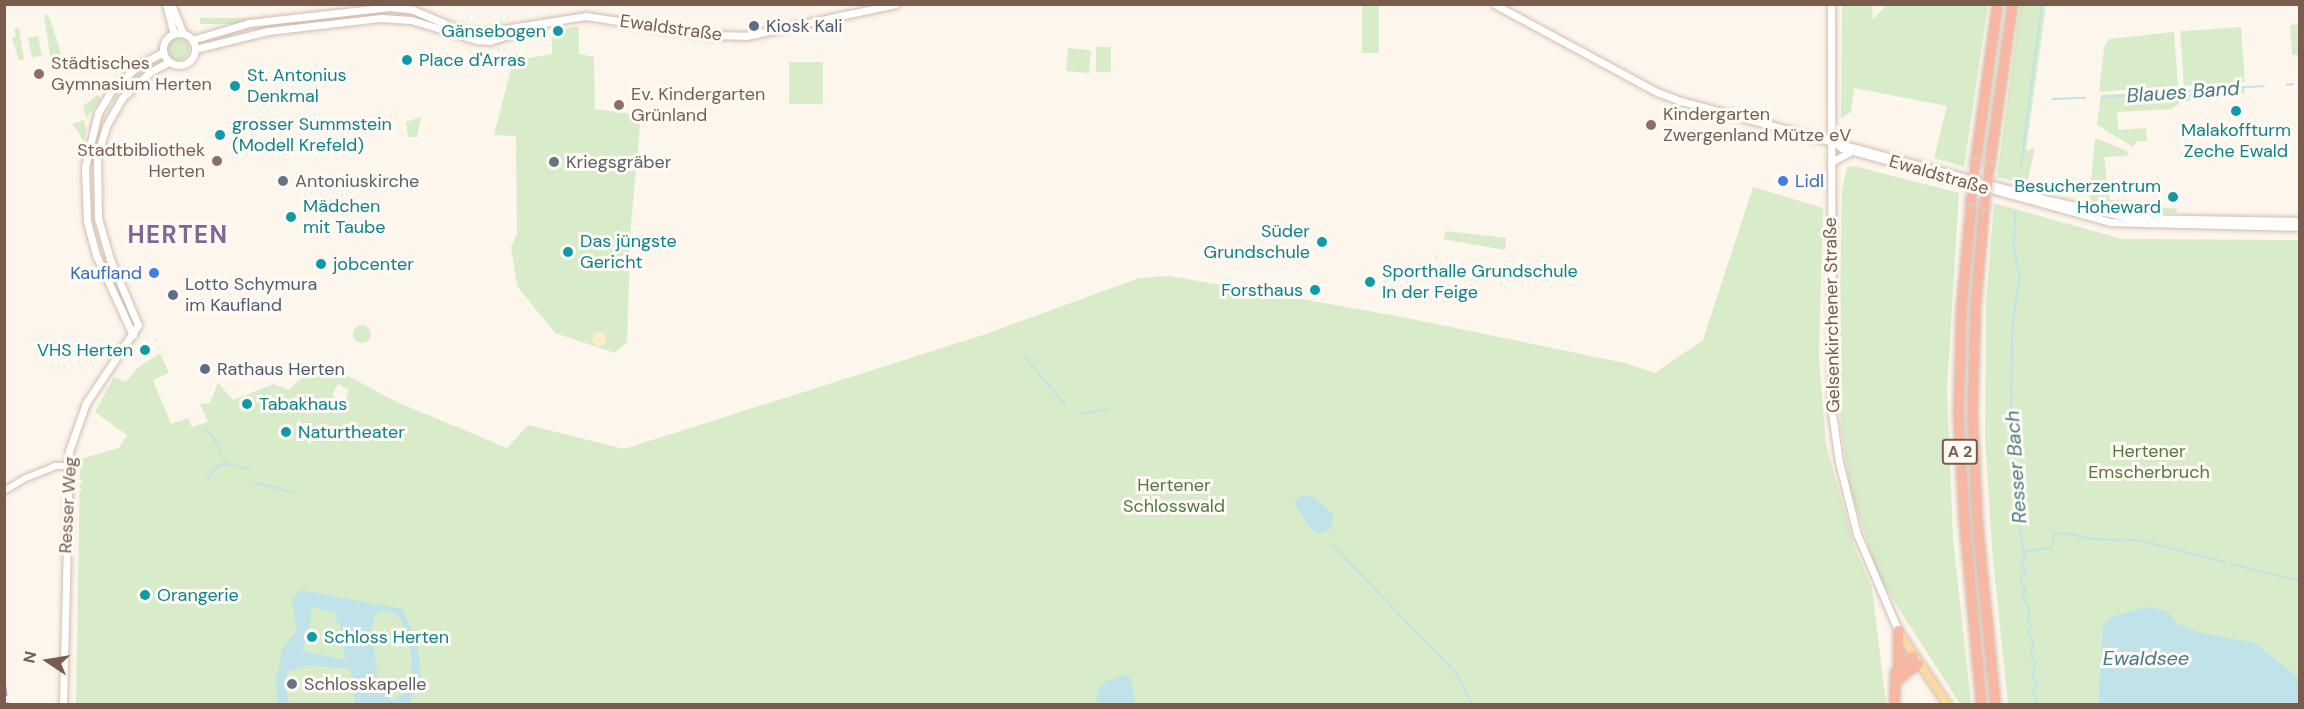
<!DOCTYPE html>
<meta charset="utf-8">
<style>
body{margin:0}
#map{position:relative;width:2304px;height:709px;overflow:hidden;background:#fdf6ec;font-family:"DM Sans",sans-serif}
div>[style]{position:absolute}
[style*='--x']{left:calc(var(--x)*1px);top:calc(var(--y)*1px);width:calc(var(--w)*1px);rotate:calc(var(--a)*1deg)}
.green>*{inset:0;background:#d8ecc9;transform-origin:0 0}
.round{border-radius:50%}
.sand>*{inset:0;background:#fcefc7}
.water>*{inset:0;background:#bfe3e8}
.stream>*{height:1.5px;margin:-0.75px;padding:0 0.75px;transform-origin:0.75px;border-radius:0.75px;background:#bfe3e8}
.roads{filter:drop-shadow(0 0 2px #d1beb0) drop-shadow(0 0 2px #d1beb0)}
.tertiary>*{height:6px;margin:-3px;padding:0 3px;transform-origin:3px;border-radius:3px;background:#fff}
.secondary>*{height:7px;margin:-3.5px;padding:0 3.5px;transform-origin:3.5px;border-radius:3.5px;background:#fff}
.secondary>.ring{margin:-3.5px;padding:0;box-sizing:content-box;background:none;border:7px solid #fff;border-radius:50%}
.primary>*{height:8px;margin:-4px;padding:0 4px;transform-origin:4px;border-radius:4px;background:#fbd9a5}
.motorway>*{height:9px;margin:-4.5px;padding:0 4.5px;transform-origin:4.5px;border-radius:4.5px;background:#f7b7a3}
.rail>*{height:1.5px;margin-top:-0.75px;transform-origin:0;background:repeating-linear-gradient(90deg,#b9a8c9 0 9px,transparent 0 15px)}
.bridges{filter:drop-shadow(0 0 2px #dad1cd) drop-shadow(0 0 2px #dad1cd)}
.motorway-bridge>*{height:9px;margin:-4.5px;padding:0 4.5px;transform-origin:4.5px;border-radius:4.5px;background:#f7b7a3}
.dots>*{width:16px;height:16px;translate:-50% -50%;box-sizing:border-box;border:3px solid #fffaf3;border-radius:50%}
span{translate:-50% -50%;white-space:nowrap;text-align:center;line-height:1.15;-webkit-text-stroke:6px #fffaf3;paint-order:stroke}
.shield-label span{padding:2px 4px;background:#fffaf3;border:2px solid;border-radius:4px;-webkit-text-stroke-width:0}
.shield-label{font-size:16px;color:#7a5c4d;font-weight:700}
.service-label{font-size:18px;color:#4e5e75}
.left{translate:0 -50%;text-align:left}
.street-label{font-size:18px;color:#7a5c4d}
.culture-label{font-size:18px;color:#0d838f}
.right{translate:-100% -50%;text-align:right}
.education-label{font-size:18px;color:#785e54}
.worship-label{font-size:18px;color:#5b616d}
.shop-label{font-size:18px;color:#366cbe}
.park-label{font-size:18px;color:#537a41}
.water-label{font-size:20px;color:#437c86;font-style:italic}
.district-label{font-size:24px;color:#846695;font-weight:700;letter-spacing:1.5px}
.frame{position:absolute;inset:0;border:6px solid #7a5c4d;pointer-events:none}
.north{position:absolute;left:18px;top:631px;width:60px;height:60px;-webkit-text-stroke:4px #fffaf3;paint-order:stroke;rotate:282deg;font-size:16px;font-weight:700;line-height:24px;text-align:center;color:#7a5c4d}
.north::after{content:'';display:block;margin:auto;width:21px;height:27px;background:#7a5c4d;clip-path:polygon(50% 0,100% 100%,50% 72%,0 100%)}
</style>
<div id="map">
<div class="green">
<div style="left:1362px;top:5px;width:17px;height:48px"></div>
<div style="clip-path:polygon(1842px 5px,1872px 5px,1873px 19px,1887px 5px,1988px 5px,1964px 167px,1934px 158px,1947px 106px,1854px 88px,1851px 112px,1841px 118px)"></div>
<div style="clip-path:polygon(2020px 5px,2046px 5px,2026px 151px,2035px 148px,2027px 184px,1997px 177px)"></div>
<div style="clip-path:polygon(48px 14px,59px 46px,61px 58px,51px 60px,44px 17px)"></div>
<div style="left:299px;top:18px;width:6px;height:99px;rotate:90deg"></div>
<div style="clip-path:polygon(2299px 24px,2299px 55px,2292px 55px,2290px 25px)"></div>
<div style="clip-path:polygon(571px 27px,579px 27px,579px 54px,594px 57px,595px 109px,641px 115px,631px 225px,627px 342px,615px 353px,555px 333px,517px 286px,511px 247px,517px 233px,516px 136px,494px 135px,513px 61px,552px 54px,552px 35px)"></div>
<div style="left:2241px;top:27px;width:55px;height:61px;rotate:86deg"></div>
<div style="clip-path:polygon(19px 28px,24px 60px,19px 60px,12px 38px,16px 37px,14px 29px)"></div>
<div style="clip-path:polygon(2174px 32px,2178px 86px,2099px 92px,2104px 48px,2109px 39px)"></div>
<div style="left:38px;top:36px;width:20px;height:10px;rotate:79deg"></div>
<div class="round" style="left:167px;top:38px;width:22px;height:22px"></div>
<div style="left:1096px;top:47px;width:15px;height:25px"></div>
<div style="left:1068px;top:48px;width:23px;height:23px;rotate:5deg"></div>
<div style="clip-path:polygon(155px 59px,157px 64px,119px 92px,117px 88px,132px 73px)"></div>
<div style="left:789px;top:62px;width:34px;height:42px"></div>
<div style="left:2244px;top:86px;width:7px;height:61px;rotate:82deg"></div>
<div style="clip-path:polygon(2178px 90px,2179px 104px,2172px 109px,2117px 112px,2118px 130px,2146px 128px,2147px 141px,2137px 141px,2133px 147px,2097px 125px,2101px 95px)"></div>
<div style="clip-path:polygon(97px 95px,101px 99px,86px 118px,83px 106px)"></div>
<div style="clip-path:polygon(421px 117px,417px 137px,408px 137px,406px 122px)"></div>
<div style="clip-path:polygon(84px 120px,86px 131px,84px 141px,72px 124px)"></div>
<div style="clip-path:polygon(2095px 138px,2127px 151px,2128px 156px,2104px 157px,2110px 200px,2145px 201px,2145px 206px,2178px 209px,2176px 213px,2130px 210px,2089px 201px)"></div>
<div style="clip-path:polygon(1854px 166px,1959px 193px,1947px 388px,1953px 538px,1971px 704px,1960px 704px,1878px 576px,1850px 488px,1841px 428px,1839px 369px,1842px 191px,1847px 167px)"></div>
<div style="clip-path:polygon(evenodd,1753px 187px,1823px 208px,1819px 357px,1826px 444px,1854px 545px,1872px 588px,1886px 704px,76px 704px,80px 459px,119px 448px,127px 435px,95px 412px,114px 377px,126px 382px,136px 369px,160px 353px,169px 373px,153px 380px,171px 424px,188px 418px,192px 427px,208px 422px,200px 404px,210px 403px,218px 383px,233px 400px,274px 384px,288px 390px,320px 361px,397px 402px,507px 448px,528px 425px,624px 449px,986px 334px,1139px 278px,1170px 276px,1397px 316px,1625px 363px,1655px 373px,1703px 340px,1753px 187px,338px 384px,349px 390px,345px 400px,338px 401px,332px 395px,338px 384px)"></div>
<div style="clip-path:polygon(1994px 203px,2122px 239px,2299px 240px,2299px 691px,2103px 632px,2098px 704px,2008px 704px,1992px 550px,1985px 436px,1986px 303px)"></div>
<div style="clip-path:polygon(1446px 231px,1506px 238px,1505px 250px,1443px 239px)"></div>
<div class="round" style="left:353px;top:325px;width:18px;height:18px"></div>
</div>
<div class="sand">
<div class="round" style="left:592px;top:332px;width:14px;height:14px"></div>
</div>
<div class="water">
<div style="clip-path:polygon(1302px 495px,1314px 497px,1334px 515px,1331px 529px,1319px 534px,1310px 528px,1294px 503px)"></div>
<div style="clip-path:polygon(evenodd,300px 590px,403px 609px,418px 648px,421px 677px,409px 704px,355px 704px,350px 669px,308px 665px,288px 671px,285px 684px,289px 704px,277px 704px,276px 679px,282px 650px,297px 630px,292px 601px,300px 590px,313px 607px,337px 614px,336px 623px,340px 624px,345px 660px,303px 651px,312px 614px,310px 609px,313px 607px,300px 590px,382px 611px,395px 613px,403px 623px,411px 652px,412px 676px,408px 691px,391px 701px,379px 686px,372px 634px,374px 615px,382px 611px)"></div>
<div style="clip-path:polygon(2146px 607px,2167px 611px,2178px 624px,2198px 632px,2255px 643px,2299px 678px,2299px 704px,2098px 704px,2103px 626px,2111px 617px)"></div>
<div style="clip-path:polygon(1124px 674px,1130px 678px,1136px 704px,1098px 704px,1096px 698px,1102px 683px)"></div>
</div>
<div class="stream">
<div style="--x:2287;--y:85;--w:6;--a:-9"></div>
<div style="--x:2102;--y:97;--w:162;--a:-3.9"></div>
<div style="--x:2053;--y:99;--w:32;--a:-2"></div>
<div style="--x:2021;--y:166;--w:163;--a:-82.6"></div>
<div style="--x:2016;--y:211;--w:35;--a:93"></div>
<div style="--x:2014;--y:246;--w:33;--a:79"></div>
<div style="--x:2020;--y:278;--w:47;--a:98.7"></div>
<div style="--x:2013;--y:324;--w:100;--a:91.1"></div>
<div style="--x:2011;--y:424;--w:52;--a:83.4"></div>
<div style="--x:2017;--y:476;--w:14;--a:102"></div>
<div style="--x:2014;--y:490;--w:69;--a:80.8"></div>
<div style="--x:2025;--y:558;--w:7;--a:117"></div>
<div style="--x:2022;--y:564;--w:9;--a:58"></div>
<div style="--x:2027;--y:572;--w:9;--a:131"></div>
<div style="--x:2021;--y:579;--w:13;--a:67"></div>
<div style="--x:2026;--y:591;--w:8;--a:113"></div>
<div style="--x:2023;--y:598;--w:12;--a:55"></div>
<div style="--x:2030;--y:608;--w:12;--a:99"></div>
<div style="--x:2028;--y:620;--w:8;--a:60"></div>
<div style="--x:2032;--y:627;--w:7;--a:124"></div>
<div style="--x:2028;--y:633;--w:10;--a:53"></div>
<div style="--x:2034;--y:641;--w:15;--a:101"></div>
<div style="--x:2031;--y:656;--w:9;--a:54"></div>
<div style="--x:2036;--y:663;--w:14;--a:102"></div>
<div style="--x:2033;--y:677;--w:9;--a:58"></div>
<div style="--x:2038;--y:685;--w:9;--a:122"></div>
<div style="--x:2033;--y:693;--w:13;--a:61"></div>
<div style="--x:1026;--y:358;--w:62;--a:49.6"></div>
<div style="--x:1080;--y:414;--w:29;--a:-10"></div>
<div style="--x:204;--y:430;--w:9;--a:32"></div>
<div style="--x:212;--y:435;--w:21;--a:62"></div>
<div style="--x:224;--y:458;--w:7;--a:63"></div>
<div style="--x:238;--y:466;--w:11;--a:15"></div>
<div style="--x:207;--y:481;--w:14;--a:-56"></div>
<div style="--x:215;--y:469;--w:9;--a:-32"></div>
<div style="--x:223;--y:464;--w:10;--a:6"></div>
<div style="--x:254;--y:482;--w:39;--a:15"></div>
<div style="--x:1332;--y:544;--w:180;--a:46.1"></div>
<div style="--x:1457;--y:674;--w:34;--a:63"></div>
<div style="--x:2021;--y:552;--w:30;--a:-8"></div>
<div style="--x:2051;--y:548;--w:15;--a:-74"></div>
<div style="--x:2055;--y:534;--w:11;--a:-5"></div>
<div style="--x:2066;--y:533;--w:27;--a:13"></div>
<div style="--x:2092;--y:539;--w:46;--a:1.2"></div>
<div style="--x:2138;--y:540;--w:90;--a:14.2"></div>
<div style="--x:2231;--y:564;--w:71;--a:13.8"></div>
</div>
<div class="roads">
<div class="tertiary">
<div style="--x:4;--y:491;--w:26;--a:-31"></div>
<div style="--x:26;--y:478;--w:31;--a:-22"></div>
<div style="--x:55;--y:466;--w:13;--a:0"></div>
</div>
<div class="secondary">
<div style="--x:166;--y:4;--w:30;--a:75"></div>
<div style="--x:171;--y:4;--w:31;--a:68"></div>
<div style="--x:1494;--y:4;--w:185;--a:28.4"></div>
<div style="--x:1657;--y:92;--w:26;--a:21"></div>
<div style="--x:1681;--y:101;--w:380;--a:15.1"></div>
<div style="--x:2048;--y:200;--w:86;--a:12.1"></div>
<div style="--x:2132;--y:218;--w:168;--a:1"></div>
<div style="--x:1831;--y:4;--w:409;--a:89.9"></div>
<div style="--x:1832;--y:413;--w:49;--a:81.9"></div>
<div style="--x:1839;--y:462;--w:74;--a:76"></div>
<div style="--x:1857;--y:534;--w:104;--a:66.9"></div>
<div class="ring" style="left:163px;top:33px;width:25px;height:25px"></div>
<div style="--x:192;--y:40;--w:59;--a:-16.6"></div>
<div style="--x:249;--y:23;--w:142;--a:-6.5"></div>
<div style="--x:390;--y:7;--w:23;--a:7"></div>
<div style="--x:413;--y:10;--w:49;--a:22.9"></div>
<div style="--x:458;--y:29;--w:20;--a:11"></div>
<div style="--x:478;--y:33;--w:109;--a:-8.9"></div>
<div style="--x:586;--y:16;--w:122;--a:8.9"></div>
<div style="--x:707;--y:35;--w:39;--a:1"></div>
<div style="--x:746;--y:36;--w:153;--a:-12"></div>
<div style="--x:195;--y:49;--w:75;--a:-13.9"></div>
<div style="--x:268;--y:31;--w:114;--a:-6.6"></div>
<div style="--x:381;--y:18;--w:30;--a:4"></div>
<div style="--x:411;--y:20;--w:69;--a:16.9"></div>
<div style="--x:477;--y:40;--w:13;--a:4"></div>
<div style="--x:490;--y:41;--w:62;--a:-17.9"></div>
<div style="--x:1832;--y:140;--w:13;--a:39"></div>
<div style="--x:1842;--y:148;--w:278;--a:15.4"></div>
<div style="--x:2110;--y:222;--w:190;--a:1.5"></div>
<div style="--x:1831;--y:162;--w:24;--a:-28"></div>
<div style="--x:133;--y:335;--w:88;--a:-114.8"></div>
<div style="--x:96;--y:255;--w:35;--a:-105"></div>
<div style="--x:87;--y:221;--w:54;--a:-92.1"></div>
<div style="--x:85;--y:167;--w:56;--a:-76.5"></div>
<div style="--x:98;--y:113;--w:27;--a:-59"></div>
<div style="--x:112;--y:90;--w:37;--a:-43"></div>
<div style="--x:139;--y:65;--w:27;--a:-28"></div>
<div style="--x:63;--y:704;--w:253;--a:-88.6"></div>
<div style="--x:69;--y:451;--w:51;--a:-70.5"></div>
<div style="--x:86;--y:403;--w:94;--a:-56.3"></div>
<div style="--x:138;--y:325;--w:72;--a:-113"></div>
<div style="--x:110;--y:259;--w:43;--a:-106.3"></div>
<div style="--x:98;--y:218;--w:62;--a:-90.9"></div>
<div style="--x:97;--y:156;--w:31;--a:-73"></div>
<div style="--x:106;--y:126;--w:32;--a:-60"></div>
<div style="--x:122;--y:98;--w:38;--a:-43"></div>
<div style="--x:150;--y:72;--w:21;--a:-28"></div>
</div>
<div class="primary">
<div style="--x:1898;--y:631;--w:88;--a:56.1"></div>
</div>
<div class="motorway">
<div style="--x:1975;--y:162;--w:160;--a:-82.1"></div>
<div style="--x:1989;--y:166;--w:164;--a:-81.9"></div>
<div style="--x:1971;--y:199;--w:109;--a:95.2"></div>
<div style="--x:1961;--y:308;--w:107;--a:91.6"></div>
<div style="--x:1958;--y:415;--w:106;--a:86.8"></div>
<div style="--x:1964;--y:521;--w:184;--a:84.7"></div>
<div style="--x:1984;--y:203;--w:106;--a:94.9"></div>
<div style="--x:1975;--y:309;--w:106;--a:91.6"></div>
<div style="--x:1972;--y:415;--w:106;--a:87.3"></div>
<div style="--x:1977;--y:521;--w:184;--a:84.4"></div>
<div style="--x:1898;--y:630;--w:37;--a:90"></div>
<div style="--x:1895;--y:681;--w:29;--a:-38"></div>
<div style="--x:1894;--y:704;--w:32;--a:-88"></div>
<div style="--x:1895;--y:672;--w:24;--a:-42"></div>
</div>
</div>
<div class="rail">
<div style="--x:4;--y:672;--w:32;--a:83"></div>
</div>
<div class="bridges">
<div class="motorway-bridge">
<div style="--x:1971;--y:199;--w:37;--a:-84"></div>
<div style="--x:1984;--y:203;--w:37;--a:-82"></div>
</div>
</div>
<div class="dots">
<div style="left:754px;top:26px;background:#5c6f8a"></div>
<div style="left:558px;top:31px;background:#0f9aa8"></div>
<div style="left:407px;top:60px;background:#0f9aa8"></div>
<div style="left:39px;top:74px;background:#8d6e63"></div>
<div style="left:235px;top:86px;background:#0f9aa8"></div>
<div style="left:619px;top:105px;background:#8d6e63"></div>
<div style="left:2236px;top:111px;background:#0f9aa8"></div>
<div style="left:1651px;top:125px;background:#8d6e63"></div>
<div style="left:220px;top:135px;background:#0f9aa8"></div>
<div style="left:217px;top:161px;background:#8d6e63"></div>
<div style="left:554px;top:162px;background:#6b7280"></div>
<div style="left:283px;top:181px;background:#6b7280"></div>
<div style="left:1783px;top:181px;background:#3f7fe0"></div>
<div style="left:2173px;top:197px;background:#0f9aa8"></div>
<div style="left:291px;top:217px;background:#0f9aa8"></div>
<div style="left:1322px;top:242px;background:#0f9aa8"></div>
<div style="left:568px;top:252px;background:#0f9aa8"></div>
<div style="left:321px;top:264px;background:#0f9aa8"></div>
<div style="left:154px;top:273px;background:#3f7fe0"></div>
<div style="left:1370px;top:282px;background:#0f9aa8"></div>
<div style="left:1315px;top:290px;background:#0f9aa8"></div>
<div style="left:173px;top:295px;background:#5c6f8a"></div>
<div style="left:145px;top:350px;background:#0f9aa8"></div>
<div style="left:205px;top:369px;background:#5c6f8a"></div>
<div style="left:247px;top:404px;background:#0f9aa8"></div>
<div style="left:286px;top:432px;background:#0f9aa8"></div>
<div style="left:145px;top:595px;background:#0f9aa8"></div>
<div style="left:312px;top:637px;background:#0f9aa8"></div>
<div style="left:292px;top:684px;background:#6b7280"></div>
</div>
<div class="shield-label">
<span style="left:1960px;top:452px">A 2</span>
</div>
<div class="service-label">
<span class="left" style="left:766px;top:26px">Kiosk Kali</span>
<span class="left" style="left:185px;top:295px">Lotto Schymura<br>im Kaufland</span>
<span class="left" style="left:217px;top:369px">Rathaus Herten</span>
</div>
<div class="street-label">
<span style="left:671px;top:28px;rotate:8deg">Ewaldstraße</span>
<span style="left:1939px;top:175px;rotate:16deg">Ewaldstraße</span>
<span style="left:1832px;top:315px;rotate:-91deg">Gelsenkirchener Straße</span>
<span style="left:68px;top:505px;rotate:-87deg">Resser Weg</span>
</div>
<div class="culture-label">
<span class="right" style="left:546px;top:31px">Gänsebogen</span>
<span class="left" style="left:419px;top:60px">Place d'Arras</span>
<span class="left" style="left:247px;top:86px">St. Antonius<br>Denkmal</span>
<span class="left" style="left:232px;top:135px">grosser Summstein<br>(Modell Krefeld)</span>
<span style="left:2236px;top:141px">Malakoffturm<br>Zeche Ewald</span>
<span class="right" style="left:2161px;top:197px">Besucherzentrum<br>Hoheward</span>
<span class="left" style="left:303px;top:217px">Mädchen<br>mit Taube</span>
<span class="right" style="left:1310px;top:242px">Süder<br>Grundschule</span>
<span class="left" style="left:580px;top:252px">Das jüngste<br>Gericht</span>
<span class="left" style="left:333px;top:264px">jobcenter</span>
<span class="left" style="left:1382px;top:282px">Sporthalle Grundschule<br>In der Feige</span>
<span class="right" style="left:1303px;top:290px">Forsthaus</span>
<span class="right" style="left:133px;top:350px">VHS Herten</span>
<span class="left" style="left:259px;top:404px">Tabakhaus</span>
<span class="left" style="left:298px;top:432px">Naturtheater</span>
<span class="left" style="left:157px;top:595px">Orangerie</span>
<span class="left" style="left:324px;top:637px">Schloss Herten</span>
</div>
<div class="education-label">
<span class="left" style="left:51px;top:74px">Städtisches<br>Gymnasium Herten</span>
<span class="left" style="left:631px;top:105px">Ev. Kindergarten<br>Grünland</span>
<span class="left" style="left:1663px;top:125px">Kindergarten<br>Zwergenland Mütze eV</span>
<span class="right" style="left:205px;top:161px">Stadtbibliothek<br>Herten</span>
</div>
<div class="worship-label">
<span class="left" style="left:566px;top:162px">Kriegsgräber</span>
<span class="left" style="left:295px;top:181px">Antoniuskirche</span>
<span class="left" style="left:304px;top:684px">Schlosskapelle</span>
</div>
<div class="shop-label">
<span class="left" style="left:1795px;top:181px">Lidl</span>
<span class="right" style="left:142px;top:273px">Kaufland</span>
</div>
<div class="park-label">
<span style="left:2149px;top:462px">Hertener<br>Emscherbruch</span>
<span style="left:1174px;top:496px">Hertener<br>Schlosswald</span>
</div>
<div class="water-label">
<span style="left:2183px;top:92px;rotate:-4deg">Blaues Band</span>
<span style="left:2016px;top:467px;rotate:-94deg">Resser Bach</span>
<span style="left:2146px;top:658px">Ewaldsee</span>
</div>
<div class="district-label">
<span style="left:178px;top:235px">HERTEN</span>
</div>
<div class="frame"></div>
<div class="north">N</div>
</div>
